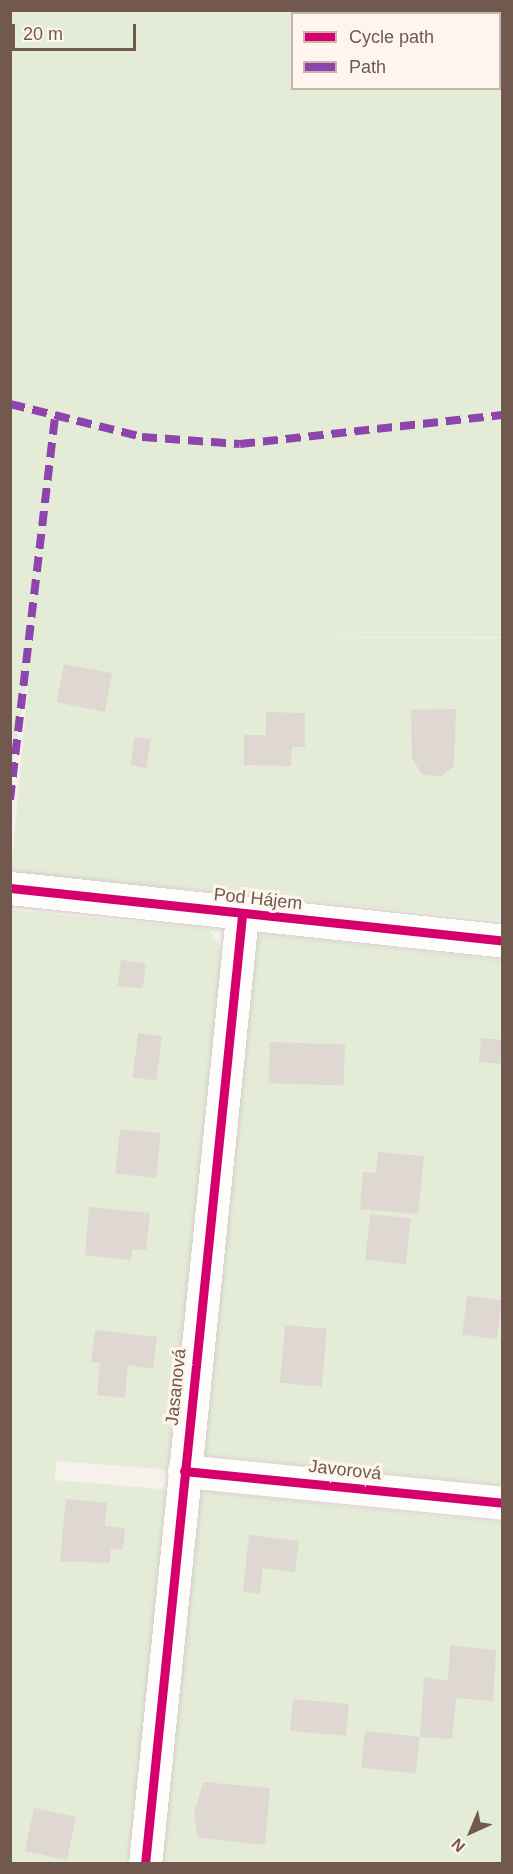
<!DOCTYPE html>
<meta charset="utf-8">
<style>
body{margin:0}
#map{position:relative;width:513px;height:1874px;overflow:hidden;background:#f6f1eb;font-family:Helvetica,sans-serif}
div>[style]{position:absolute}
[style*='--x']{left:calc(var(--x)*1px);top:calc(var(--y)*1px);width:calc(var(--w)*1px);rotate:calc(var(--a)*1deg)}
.green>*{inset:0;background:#e4ecd7}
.building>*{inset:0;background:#dfd7d1;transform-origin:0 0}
.roads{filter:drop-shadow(0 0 2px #d3cdc7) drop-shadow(0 0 2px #d3cdc7)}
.street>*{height:33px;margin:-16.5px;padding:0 16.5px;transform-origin:16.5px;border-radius:16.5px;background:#fefdfc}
.quiet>*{height:8px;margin-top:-4px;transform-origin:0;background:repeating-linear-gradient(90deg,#8e44ad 0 15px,transparent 0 23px)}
.cycleway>*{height:9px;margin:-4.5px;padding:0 4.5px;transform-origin:4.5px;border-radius:4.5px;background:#d6006c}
span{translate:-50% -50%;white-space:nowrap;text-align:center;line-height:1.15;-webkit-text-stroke:6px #fef6ee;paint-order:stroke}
.street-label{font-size:18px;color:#72594e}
.frame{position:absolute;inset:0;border:12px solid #72594e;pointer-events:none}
.legend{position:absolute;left:291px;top:12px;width:210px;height:78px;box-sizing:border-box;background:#fef6ee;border:2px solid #c6b7ae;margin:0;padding:8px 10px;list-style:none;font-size:18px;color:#72594e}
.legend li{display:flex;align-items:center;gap:12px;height:30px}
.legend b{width:30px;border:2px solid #c6b7ae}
.north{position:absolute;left:441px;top:1802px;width:60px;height:60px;-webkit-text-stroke:4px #fef6ee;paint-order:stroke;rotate:224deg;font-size:16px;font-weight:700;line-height:24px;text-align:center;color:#72594e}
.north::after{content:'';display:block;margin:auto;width:21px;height:27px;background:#72594e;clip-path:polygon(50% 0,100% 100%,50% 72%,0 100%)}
.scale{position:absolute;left:12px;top:24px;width:124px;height:27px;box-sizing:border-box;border:3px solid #72594e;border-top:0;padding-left:8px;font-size:18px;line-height:21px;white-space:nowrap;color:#72594e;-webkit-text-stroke:4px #fef6ee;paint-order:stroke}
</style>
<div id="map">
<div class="green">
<div style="clip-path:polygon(evenodd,11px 11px,502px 11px,502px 637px,159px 637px,502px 638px,502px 920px,11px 872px,30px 663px,11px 774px,11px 11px,292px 14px,500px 14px,500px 88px,292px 88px,292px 14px)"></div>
<div style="clip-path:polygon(11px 910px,208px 929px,227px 954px,174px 1470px,57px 1461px,54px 1480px,172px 1490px,134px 1863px,11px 1864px)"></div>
<div style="clip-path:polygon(246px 932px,502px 960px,502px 1485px,194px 1454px)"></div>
<div style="clip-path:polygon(190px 1490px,502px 1523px,502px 1863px,154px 1864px)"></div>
</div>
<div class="building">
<div style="left:64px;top:664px;width:49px;height:39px;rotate:11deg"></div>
<div style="clip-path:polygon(456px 709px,454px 766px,442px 776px,423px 775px,412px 759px,411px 710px)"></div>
<div style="clip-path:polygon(266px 712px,305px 713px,305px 747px,292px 747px,291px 766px,244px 765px,244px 735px,266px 735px)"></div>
<div style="clip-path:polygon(134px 737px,151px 739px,146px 768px,131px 765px)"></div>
<div style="left:121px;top:960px;width:25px;height:26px;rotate:7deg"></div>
<div style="left:138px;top:1033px;width:24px;height:45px;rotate:7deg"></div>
<div style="left:481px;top:1038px;width:21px;height:24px;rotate:5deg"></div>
<div style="left:270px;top:1042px;width:75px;height:41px;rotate:2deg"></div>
<div style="left:120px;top:1129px;width:41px;height:45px;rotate:6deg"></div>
<div style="clip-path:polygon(378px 1152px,424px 1156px,418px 1214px,360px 1209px,363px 1172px,376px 1173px)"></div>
<div style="clip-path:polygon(89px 1207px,150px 1213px,146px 1250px,132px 1249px,131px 1260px,85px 1255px)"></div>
<div style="left:370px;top:1214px;width:41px;height:46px;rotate:6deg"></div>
<div style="left:467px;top:1296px;width:35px;height:39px;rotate:7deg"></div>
<div style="left:285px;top:1325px;width:42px;height:58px;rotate:5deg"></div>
<div style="clip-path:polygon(95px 1330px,157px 1337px,153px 1369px,128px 1365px,125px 1398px,97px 1395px,100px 1363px,91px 1362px)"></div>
<div style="clip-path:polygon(66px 1499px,107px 1503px,105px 1526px,125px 1528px,123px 1550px,111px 1548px,110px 1563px,60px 1561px)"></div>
<div style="clip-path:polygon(249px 1535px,299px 1541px,295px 1572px,263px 1568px,260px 1594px,243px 1592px)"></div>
<div style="clip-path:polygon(450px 1645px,496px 1650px,493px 1701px,456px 1698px,452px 1739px,420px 1737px,424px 1677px,448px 1681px)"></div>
<div style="left:293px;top:1699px;width:56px;height:32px;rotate:5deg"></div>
<div style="left:365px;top:1731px;width:55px;height:37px;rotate:6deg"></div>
<div style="clip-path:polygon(203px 1782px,270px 1788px,265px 1845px,198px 1838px,194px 1814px)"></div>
<div style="left:34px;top:1808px;width:43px;height:44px;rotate:12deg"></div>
</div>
<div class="roads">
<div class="street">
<div style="--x:10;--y:888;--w:495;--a:6.1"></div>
<div style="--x:184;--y:1471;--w:320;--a:5.7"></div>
<div style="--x:145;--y:1864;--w:954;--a:-84.16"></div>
</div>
</div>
<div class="quiet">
<div style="--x:10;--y:404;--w:136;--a:14"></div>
<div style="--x:142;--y:437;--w:98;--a:4.1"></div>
<div style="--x:240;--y:444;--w:264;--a:-6.3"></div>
<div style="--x:10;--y:800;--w:386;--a:-83.3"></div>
</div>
<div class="cycleway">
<div style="--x:10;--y:888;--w:495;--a:6.1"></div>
<div style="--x:184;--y:1471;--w:320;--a:5.7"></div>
<div style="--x:145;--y:1864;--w:954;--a:-84.16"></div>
</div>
<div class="street-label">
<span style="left:258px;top:899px;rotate:6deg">Pod Hájem</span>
<span style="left:176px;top:1387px;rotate:-84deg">Jasanová</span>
<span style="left:345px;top:1470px;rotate:6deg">Javorová</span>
</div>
<div class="frame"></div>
<ul class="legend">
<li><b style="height:8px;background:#d6006c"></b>Cycle path</li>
<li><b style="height:8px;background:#8e44ad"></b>Path</li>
</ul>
<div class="north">N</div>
<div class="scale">20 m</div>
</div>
